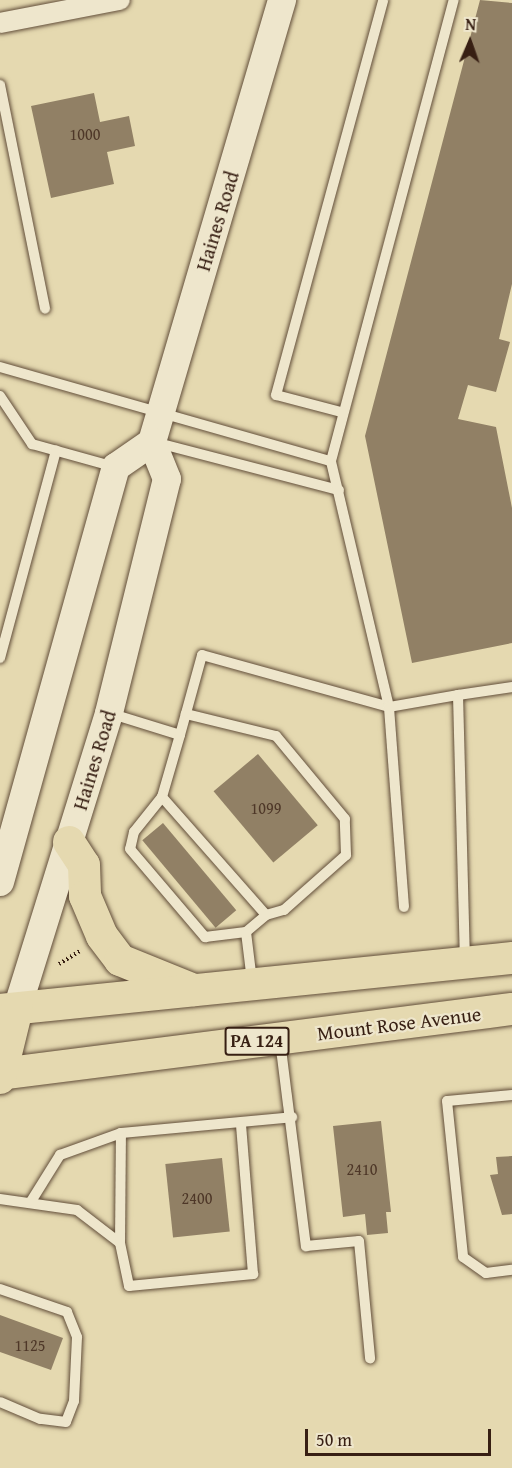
<!DOCTYPE html>
<style>
body{margin:0}
#map{position:relative;width:512px;height:1468px;overflow:hidden;background:#e5d9b0;font-family:"Gentium Book Plus",serif}
div>[style]{position:absolute}
[style*='--x']{left:calc(var(--x)*1px);top:calc(var(--y)*1px);width:calc(var(--w)*1px);rotate:calc(var(--a)*1deg)}
.building>*{inset:0;background:#918065;transform-origin:0 0}
.path>*{height:4px;margin-top:-2px;transform-origin:0;background:repeating-linear-gradient(90deg,#371f13 0 1.5px,transparent 0 4.5px)}
.roads{filter:drop-shadow(0 0 2px #624e3a) drop-shadow(0 0 2px #624e3a)}
.service>*{height:10px;margin:-5px;padding:0 5px;transform-origin:5px;border-radius:5px;background:#eee6cc}
.minor>*{height:20px;margin:-10px;padding:0 10px;transform-origin:10px;border-radius:10px;background:#eee6cc}
.secondary>*{height:28px;margin:-14px;padding:0 14px;transform-origin:14px;border-radius:14px;background:#eee6cc}
.primary>*{height:32px;margin:-16px;padding:0 16px;transform-origin:16px;border-radius:16px;background:#e5d9b0}
span{translate:-50% -50%;white-space:nowrap;text-align:center;line-height:1.15;-webkit-text-stroke:4.5px #eee6cc;paint-order:stroke}
.number-label{font-size:16px;color:#4e3728}
.number-label span{-webkit-text-stroke-width:0}
.shield-label span{padding:2px 4px;background:#eee6cc;border:2px solid;border-radius:4px;-webkit-text-stroke-width:0}
.shield-label{font-size:18px;color:#371f13;font-weight:700}
.street-label{font-size:20px;color:#371f13}
.north{position:absolute;left:440px;top:12px;width:60px;height:60px;-webkit-text-stroke:4px #eee6cc;paint-order:stroke;rotate:2deg;font-size:16px;font-weight:700;line-height:24px;text-align:center;color:#371f13}
.north::after{content:'';display:block;margin:auto;width:21px;height:27px;background:#371f13;clip-path:polygon(50% 0,100% 100%,50% 72%,0 100%)}
.scale{position:absolute;left:305px;top:1429px;width:186px;height:27px;box-sizing:border-box;border:3px solid #371f13;border-top:0;padding-left:8px;font-size:18px;line-height:21px;white-space:nowrap;color:#371f13;-webkit-text-stroke:4px #eee6cc;paint-order:stroke}
</style>
<div id="map">
<div class="building">
<div style="clip-path:polygon(480px 0,512px 3px,512px 284px,499px 339px,510px 342px,496px 392px,468px 385px,458px 419px,496px 427px,512px 508px,512px 643px,412px 663px,365px 436px)"></div>
<div style="clip-path:polygon(94px 93px,100px 122px,129px 116px,135px 146px,107px 152px,114px 184px,51px 198px,31px 106px)"></div>
<div style="left:258px;top:754px;width:93px;height:58px;rotate:50deg"></div>
<div style="left:163px;top:823px;width:114px;height:27px;rotate:50deg"></div>
<div style="clip-path:polygon(381px 1121px,391px 1212px,386px 1212px,388px 1233px,367px 1235px,365px 1214px,343px 1217px,333px 1126px)"></div>
<div style="clip-path:polygon(512px 1156px,512px 1214px,502px 1215px,490px 1175px,498px 1174px,496px 1157px)"></div>
<div style="left:222px;top:1158px;width:74px;height:57px;rotate:84deg"></div>
<div style="clip-path:polygon(0 1315px,63px 1338px,51px 1370px,0 1352px)"></div>
</div>
<div class="path">
<div style="--x:59;--y:964;--w:26;--a:-32"></div>
</div>
<div class="roads">
<div class="service">
<div style="--x:0;--y:85;--w:228;--a:78.6"></div>
<div style="--x:0;--y:367;--w:344;--a:15.9"></div>
<div style="--x:0;--y:396;--w:58;--a:56.3"></div>
<div style="--x:32;--y:444;--w:86;--a:15.5"></div>
<div style="--x:341;--y:412;--w:67;--a:-165.3"></div>
<div style="--x:276;--y:395;--w:409;--a:-74.8"></div>
<div style="--x:158;--y:443;--w:187;--a:14.6"></div>
<div style="--x:0;--y:658;--w:215;--a:-74.9"></div>
<div style="--x:458;--y:695;--w:55;--a:-8.4"></div>
<div style="--x:109;--y:713;--w:74;--a:17.2"></div>
<div style="--x:180;--y:735;--w:65;--a:106.2"></div>
<div style="--x:162;--y:797;--w:157;--a:48.6"></div>
<div style="--x:266;--y:915;--w:19;--a:-16"></div>
<div style="--x:284;--y:910;--w:83;--a:-41.6"></div>
<div style="--x:346;--y:855;--w:36;--a:-92"></div>
<div style="--x:345;--y:819;--w:108;--a:-129.7"></div>
<div style="--x:276;--y:736;--w:93;--a:-166.3"></div>
<div style="--x:180;--y:735;--w:83;--a:-74.6"></div>
<div style="--x:202;--y:655;--w:194;--a:15.5"></div>
<div style="--x:389;--y:707;--w:253;--a:-103.3"></div>
<div style="--x:331;--y:461;--w:477;--a:-75.1"></div>
<div style="--x:162;--y:797;--w:45;--a:128.7"></div>
<div style="--x:134;--y:832;--w:17;--a:103"></div>
<div style="--x:130;--y:849;--w:116;--a:49.6"></div>
<div style="--x:205;--y:937;--w:41;--a:-7"></div>
<div style="--x:404;--y:907;--w:201;--a:-94.3"></div>
<div style="--x:389;--y:707;--w:70;--a:-9.9"></div>
<div style="--x:458;--y:695;--w:264;--a:88.5"></div>
<div style="--x:252;--y:981;--w:49;--a:-97"></div>
<div style="--x:246;--y:932;--w:26;--a:-40"></div>
<div style="--x:280;--y:1041;--w:207;--a:82.8"></div>
<div style="--x:306;--y:1246;--w:53;--a:-5.4"></div>
<div style="--x:359;--y:1241;--w:118;--a:84.6"></div>
<div style="--x:512;--y:1095;--w:65;--a:174.7"></div>
<div style="--x:447;--y:1101;--w:157;--a:84.1"></div>
<div style="--x:463;--y:1257;--w:28;--a:35"></div>
<div style="--x:486;--y:1273;--w:26;--a:-7"></div>
<div style="--x:0;--y:1199;--w:78;--a:8.1"></div>
<div style="--x:77;--y:1210;--w:54;--a:37.5"></div>
<div style="--x:120;--y:1243;--w:44;--a:78.2"></div>
<div style="--x:129;--y:1286;--w:125;--a:-5.5"></div>
<div style="--x:253;--y:1274;--w:149;--a:-94.6"></div>
<div style="--x:30;--y:1203;--w:57;--a:-58"></div>
<div style="--x:60;--y:1155;--w:65;--a:-19.8"></div>
<div style="--x:121;--y:1133;--w:172;--a:-5.3"></div>
<div style="--x:120;--y:1243;--w:110;--a:-89.5"></div>
<div style="--x:0;--y:1289;--w:71;--a:18.9"></div>
<div style="--x:67;--y:1312;--w:27;--a:68"></div>
<div style="--x:77;--y:1337;--w:64;--a:92.7"></div>
<div style="--x:74;--y:1401;--w:22;--a:111"></div>
<div style="--x:66;--y:1422;--w:26;--a:-173"></div>
<div style="--x:40;--y:1419;--w:43;--a:-157"></div>
</div>
<div class="minor">
<div style="--x:0;--y:23;--w:122;--a:-10.9"></div>
</div>
<div class="secondary">
<div style="--x:0;--y:882;--w:431;--a:-74.4"></div>
<div style="--x:116;--y:467;--w:44;--a:-34.8"></div>
<div style="--x:152;--y:442;--w:461;--a:-73.6"></div>
<div style="--x:17;--y:1009;--w:310;--a:-72.7"></div>
<div style="--x:109;--y:713;--w:241;--a:-76.1"></div>
<div style="--x:167;--y:479;--w:40;--a:-112"></div>
</div>
<div class="primary">
<div style="--x:69;--y:842;--w:27;--a:57"></div>
<div style="--x:84;--y:865;--w:31;--a:88"></div>
<div style="--x:85;--y:896;--w:43;--a:67"></div>
<div style="--x:102;--y:936;--w:30;--a:53"></div>
<div style="--x:120;--y:960;--w:80;--a:22.1"></div>
<div style="--x:0;--y:1010;--w:515;--a:-5.8"></div>
<div style="--x:0;--y:1074;--w:516;--a:-7.24"></div>
<div style="--x:0;--y:1078;--w:71;--a:-76.2"></div>
</div>
</div>
<div class="number-label">
<span style="left:85px;top:134px">1000</span>
<span style="left:266px;top:808px">1099</span>
<span style="left:362px;top:1169px">2410</span>
<span style="left:197px;top:1198px">2400</span>
<span style="left:30px;top:1345px">1125</span>
</div>
<div class="shield-label">
<span style="left:257px;top:1041px">PA 124</span>
</div>
<div class="street-label">
<span style="left:217px;top:221px;rotate:-73deg">Haines Road</span>
<span style="left:94px;top:760px;rotate:-73deg">Haines Road</span>
<span style="left:399px;top:1023px;rotate:-7deg">Mount Rose Avenue</span>
</div>
<div class="north">N</div>
<div class="scale">50 m</div>
</div>
